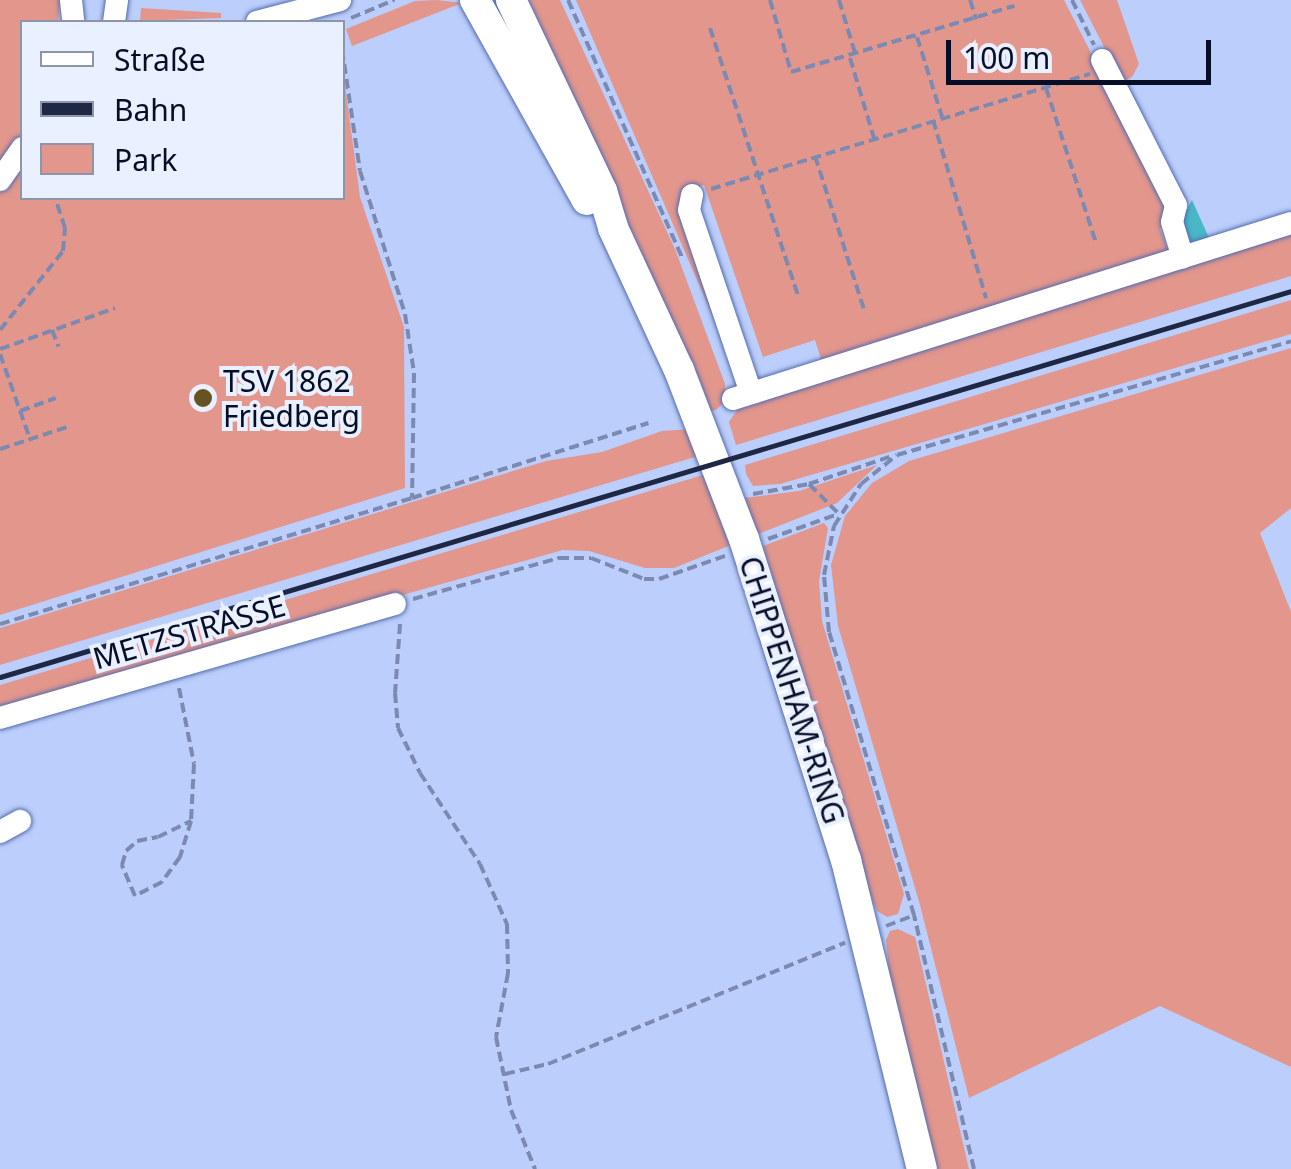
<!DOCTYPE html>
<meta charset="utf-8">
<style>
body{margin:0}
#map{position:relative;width:1291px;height:1169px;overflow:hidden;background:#bccefb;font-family:"Noto Sans",sans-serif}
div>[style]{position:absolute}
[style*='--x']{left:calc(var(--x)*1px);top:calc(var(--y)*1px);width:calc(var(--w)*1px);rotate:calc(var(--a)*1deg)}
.green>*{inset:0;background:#e2968c}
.water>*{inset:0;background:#48b8c7}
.path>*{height:4px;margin-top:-2px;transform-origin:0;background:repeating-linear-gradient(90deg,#7c8ab1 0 10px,transparent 0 15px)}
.roads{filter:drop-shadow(0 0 2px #546caf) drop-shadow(0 0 2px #546caf)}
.minor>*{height:22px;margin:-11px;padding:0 11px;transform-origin:11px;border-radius:11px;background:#fff}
.major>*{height:30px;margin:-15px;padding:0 15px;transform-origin:15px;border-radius:15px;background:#fff}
.rail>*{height:5px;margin:-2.5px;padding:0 2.5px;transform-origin:2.5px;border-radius:2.5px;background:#1e2743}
.dots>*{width:28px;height:28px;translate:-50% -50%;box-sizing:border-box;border:5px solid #e9f0ff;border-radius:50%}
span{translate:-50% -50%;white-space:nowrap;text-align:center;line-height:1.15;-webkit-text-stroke:8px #e9f0ff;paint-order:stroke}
.poi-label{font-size:30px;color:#060d27}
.left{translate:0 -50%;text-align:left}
.street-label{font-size:30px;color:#060d27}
.legend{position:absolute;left:20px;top:20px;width:325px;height:180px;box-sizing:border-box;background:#e9f0ff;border:2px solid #8e95a9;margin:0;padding:12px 18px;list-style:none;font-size:30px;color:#060d27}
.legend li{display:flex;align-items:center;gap:20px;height:50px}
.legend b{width:50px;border:2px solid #8e95a9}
.scale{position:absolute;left:946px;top:40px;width:265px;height:45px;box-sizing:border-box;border:5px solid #060d27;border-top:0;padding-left:12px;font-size:30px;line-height:35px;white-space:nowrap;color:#060d27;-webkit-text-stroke:8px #e9f0ff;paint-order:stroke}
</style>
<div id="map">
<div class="green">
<div style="clip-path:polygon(0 0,60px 0,58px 22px,22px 22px,22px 198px,342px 198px,343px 70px,360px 197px,404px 327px,405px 488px,0 615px)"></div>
<div style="clip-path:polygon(437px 0,462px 3px,352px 46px,346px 29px,415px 1px)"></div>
<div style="clip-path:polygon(529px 0,560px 0,675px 249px,725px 384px,725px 401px,716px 410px,710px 411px)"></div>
<div style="clip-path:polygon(576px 0,1064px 0,1171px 210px,1160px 229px,1169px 253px,822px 362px,815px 340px,763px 357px,704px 185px,685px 192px,726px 347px)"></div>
<div style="clip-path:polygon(1080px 0,1117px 0,1139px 64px,1132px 77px,1122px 82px)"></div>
<div style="clip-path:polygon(141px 8px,221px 13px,221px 18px,140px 21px)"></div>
<div style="clip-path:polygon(1291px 235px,1291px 276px,736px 445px,729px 422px,743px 401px)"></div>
<div style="clip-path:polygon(1291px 300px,1291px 334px,780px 484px,753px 486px,746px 474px,745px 465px)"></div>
<div style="clip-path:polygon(1291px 348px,1291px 508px,1260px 533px,1291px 612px,1291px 1067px,1160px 1006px,969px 1098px,920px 905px,838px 626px,831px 565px,845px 516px,872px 483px,909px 461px)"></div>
<div style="clip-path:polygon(690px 429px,700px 455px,695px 457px,0 665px,0 628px,546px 461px,602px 452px,662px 431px)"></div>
<div style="clip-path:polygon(877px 465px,837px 503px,758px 534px,744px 498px,799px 491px)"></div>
<div style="clip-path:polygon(703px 475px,731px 545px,674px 568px,645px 568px,589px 551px,563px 550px,0 708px,0 685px)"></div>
<div style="clip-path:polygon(824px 523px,828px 528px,819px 581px,822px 621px,904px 894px,898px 914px,887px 917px,877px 911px,863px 877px,763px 546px)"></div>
<div style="clip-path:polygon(898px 929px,915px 937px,969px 1169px,934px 1169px,890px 982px,886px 940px,890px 931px)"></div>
</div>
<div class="water">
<div style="clip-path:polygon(1192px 200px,1210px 240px,1186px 242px,1180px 223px)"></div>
</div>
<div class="path">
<div style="--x:568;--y:0;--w:281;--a:66.1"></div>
<div style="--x:770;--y:0;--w:75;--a:73.7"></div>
<div style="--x:791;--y:72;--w:233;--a:-16.5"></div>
<div style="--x:839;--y:0;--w:55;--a:73.2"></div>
<div style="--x:970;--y:0;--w:20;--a:72"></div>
<div style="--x:1072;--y:0;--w:50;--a:63.9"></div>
<div style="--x:351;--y:18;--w:47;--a:-22.7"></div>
<div style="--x:710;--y:28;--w:281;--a:71.8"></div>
<div style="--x:917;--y:37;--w:84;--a:72.6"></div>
<div style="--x:342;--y:49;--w:123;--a:81.6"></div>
<div style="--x:360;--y:171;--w:150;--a:72.5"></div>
<div style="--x:405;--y:314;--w:60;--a:81.3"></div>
<div style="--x:414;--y:373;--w:125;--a:90.9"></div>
<div style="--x:412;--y:498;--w:248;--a:-17.6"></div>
<div style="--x:850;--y:58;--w:84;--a:73.3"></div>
<div style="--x:1046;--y:88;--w:160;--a:72.1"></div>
<div style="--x:933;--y:120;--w:186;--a:73.4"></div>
<div style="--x:815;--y:156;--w:165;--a:72.3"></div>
<div style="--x:711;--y:189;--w:396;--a:-16.9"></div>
<div style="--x:0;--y:330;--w:101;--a:-51.4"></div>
<div style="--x:63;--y:251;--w:23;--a:-85"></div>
<div style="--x:65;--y:228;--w:32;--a:-108"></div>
<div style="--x:52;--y:330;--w:18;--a:68"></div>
<div style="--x:0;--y:349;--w:122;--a:-19.6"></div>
<div style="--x:0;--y:354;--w:90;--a:70.6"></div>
<div style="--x:20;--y:411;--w:38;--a:-20"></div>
<div style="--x:0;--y:449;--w:71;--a:-18.2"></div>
<div style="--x:809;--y:484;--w:40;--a:45"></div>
<div style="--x:753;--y:494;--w:57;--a:-10.1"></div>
<div style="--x:809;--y:484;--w:88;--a:-18.6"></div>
<div style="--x:768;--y:539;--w:74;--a:-19.7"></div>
<div style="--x:413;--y:599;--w:152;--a:-15.7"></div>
<div style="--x:559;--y:558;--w:32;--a:0"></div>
<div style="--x:591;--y:558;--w:57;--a:21.6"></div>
<div style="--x:644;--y:579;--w:15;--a:0"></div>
<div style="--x:659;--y:579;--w:70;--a:-19.2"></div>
<div style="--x:0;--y:624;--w:431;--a:-17"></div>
<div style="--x:400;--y:624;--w:69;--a:94.1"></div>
<div style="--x:395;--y:693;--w:35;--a:85"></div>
<div style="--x:398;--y:728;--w:50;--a:63.9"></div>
<div style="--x:420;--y:773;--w:109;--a:56.6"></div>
<div style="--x:480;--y:864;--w:66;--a:65.8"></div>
<div style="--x:507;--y:924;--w:49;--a:88.8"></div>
<div style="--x:508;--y:973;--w:65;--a:100.6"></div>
<div style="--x:496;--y:1037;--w:75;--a:78.4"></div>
<div style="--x:511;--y:1110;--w:64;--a:67.9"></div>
<div style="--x:179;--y:688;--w:77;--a:78.8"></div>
<div style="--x:194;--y:764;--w:57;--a:93"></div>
<div style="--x:191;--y:821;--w:38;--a:107"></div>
<div style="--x:180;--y:857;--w:31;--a:126"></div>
<div style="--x:162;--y:882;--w:30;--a:153"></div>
<div style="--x:135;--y:896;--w:34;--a:-113"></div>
<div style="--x:122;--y:865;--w:15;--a:-74"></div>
<div style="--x:126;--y:851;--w:15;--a:-42"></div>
<div style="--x:137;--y:841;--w:21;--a:-11"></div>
<div style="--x:158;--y:837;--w:37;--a:-26"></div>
<div style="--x:886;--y:926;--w:30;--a:-21"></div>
<div style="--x:505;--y:1074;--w:44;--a:-13.1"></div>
<div style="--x:548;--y:1064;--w:321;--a:-22.2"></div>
<div style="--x:974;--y:1169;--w:261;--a:-103.3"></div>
<div style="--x:914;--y:915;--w:295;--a:-106.7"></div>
<div style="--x:829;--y:632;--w:57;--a:-95"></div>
<div style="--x:824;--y:575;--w:50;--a:-78.5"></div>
<div style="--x:834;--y:526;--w:50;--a:-57.3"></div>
<div style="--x:861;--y:484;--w:46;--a:-38.9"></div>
<div style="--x:897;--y:455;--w:410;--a:-16.1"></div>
</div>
<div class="roads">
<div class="minor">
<div style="--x:71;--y:0;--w:20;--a:84"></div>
<div style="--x:114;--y:22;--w:22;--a:-82"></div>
<div style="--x:257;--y:22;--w:86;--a:-14.8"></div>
<div style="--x:1102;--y:60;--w:163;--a:63"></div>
<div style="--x:1176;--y:205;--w:17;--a:103"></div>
<div style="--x:1172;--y:222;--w:37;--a:73"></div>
<div style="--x:0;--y:180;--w:39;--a:-55"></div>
<div style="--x:692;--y:195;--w:15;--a:101"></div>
<div style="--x:689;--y:210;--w:193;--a:71.3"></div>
<div style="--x:733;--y:399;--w:585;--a:-17.51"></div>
<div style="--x:0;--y:718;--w:411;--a:-16.1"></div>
<div style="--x:0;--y:832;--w:23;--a:-29"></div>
</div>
<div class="major">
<div style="--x:475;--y:0;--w:229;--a:60.8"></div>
<div style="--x:511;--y:0;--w:212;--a:64.5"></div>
<div style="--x:602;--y:191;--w:39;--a:73"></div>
<div style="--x:613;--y:228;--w:157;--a:65.1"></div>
<div style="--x:679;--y:370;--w:181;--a:69"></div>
<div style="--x:744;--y:539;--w:337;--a:72.4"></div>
<div style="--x:846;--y:860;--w:318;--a:76.2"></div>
</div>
</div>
<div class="rail">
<div style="--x:0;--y:677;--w:1347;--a:-16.65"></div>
</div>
<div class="dots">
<div style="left:203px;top:398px;background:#675321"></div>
</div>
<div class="poi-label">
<span class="left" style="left:223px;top:398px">TSV 1862<br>Friedberg</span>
</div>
<div class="street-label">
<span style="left:189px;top:632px;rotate:-16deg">METZSTRASSE</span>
<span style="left:792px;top:690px;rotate:72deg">CHIPPENHAM-RING</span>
</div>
<ul class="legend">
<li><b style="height:12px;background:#fff"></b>Straße</li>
<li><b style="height:12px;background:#1e2743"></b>Bahn</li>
<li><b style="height:28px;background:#e2968c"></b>Park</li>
</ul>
<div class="scale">100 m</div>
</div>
